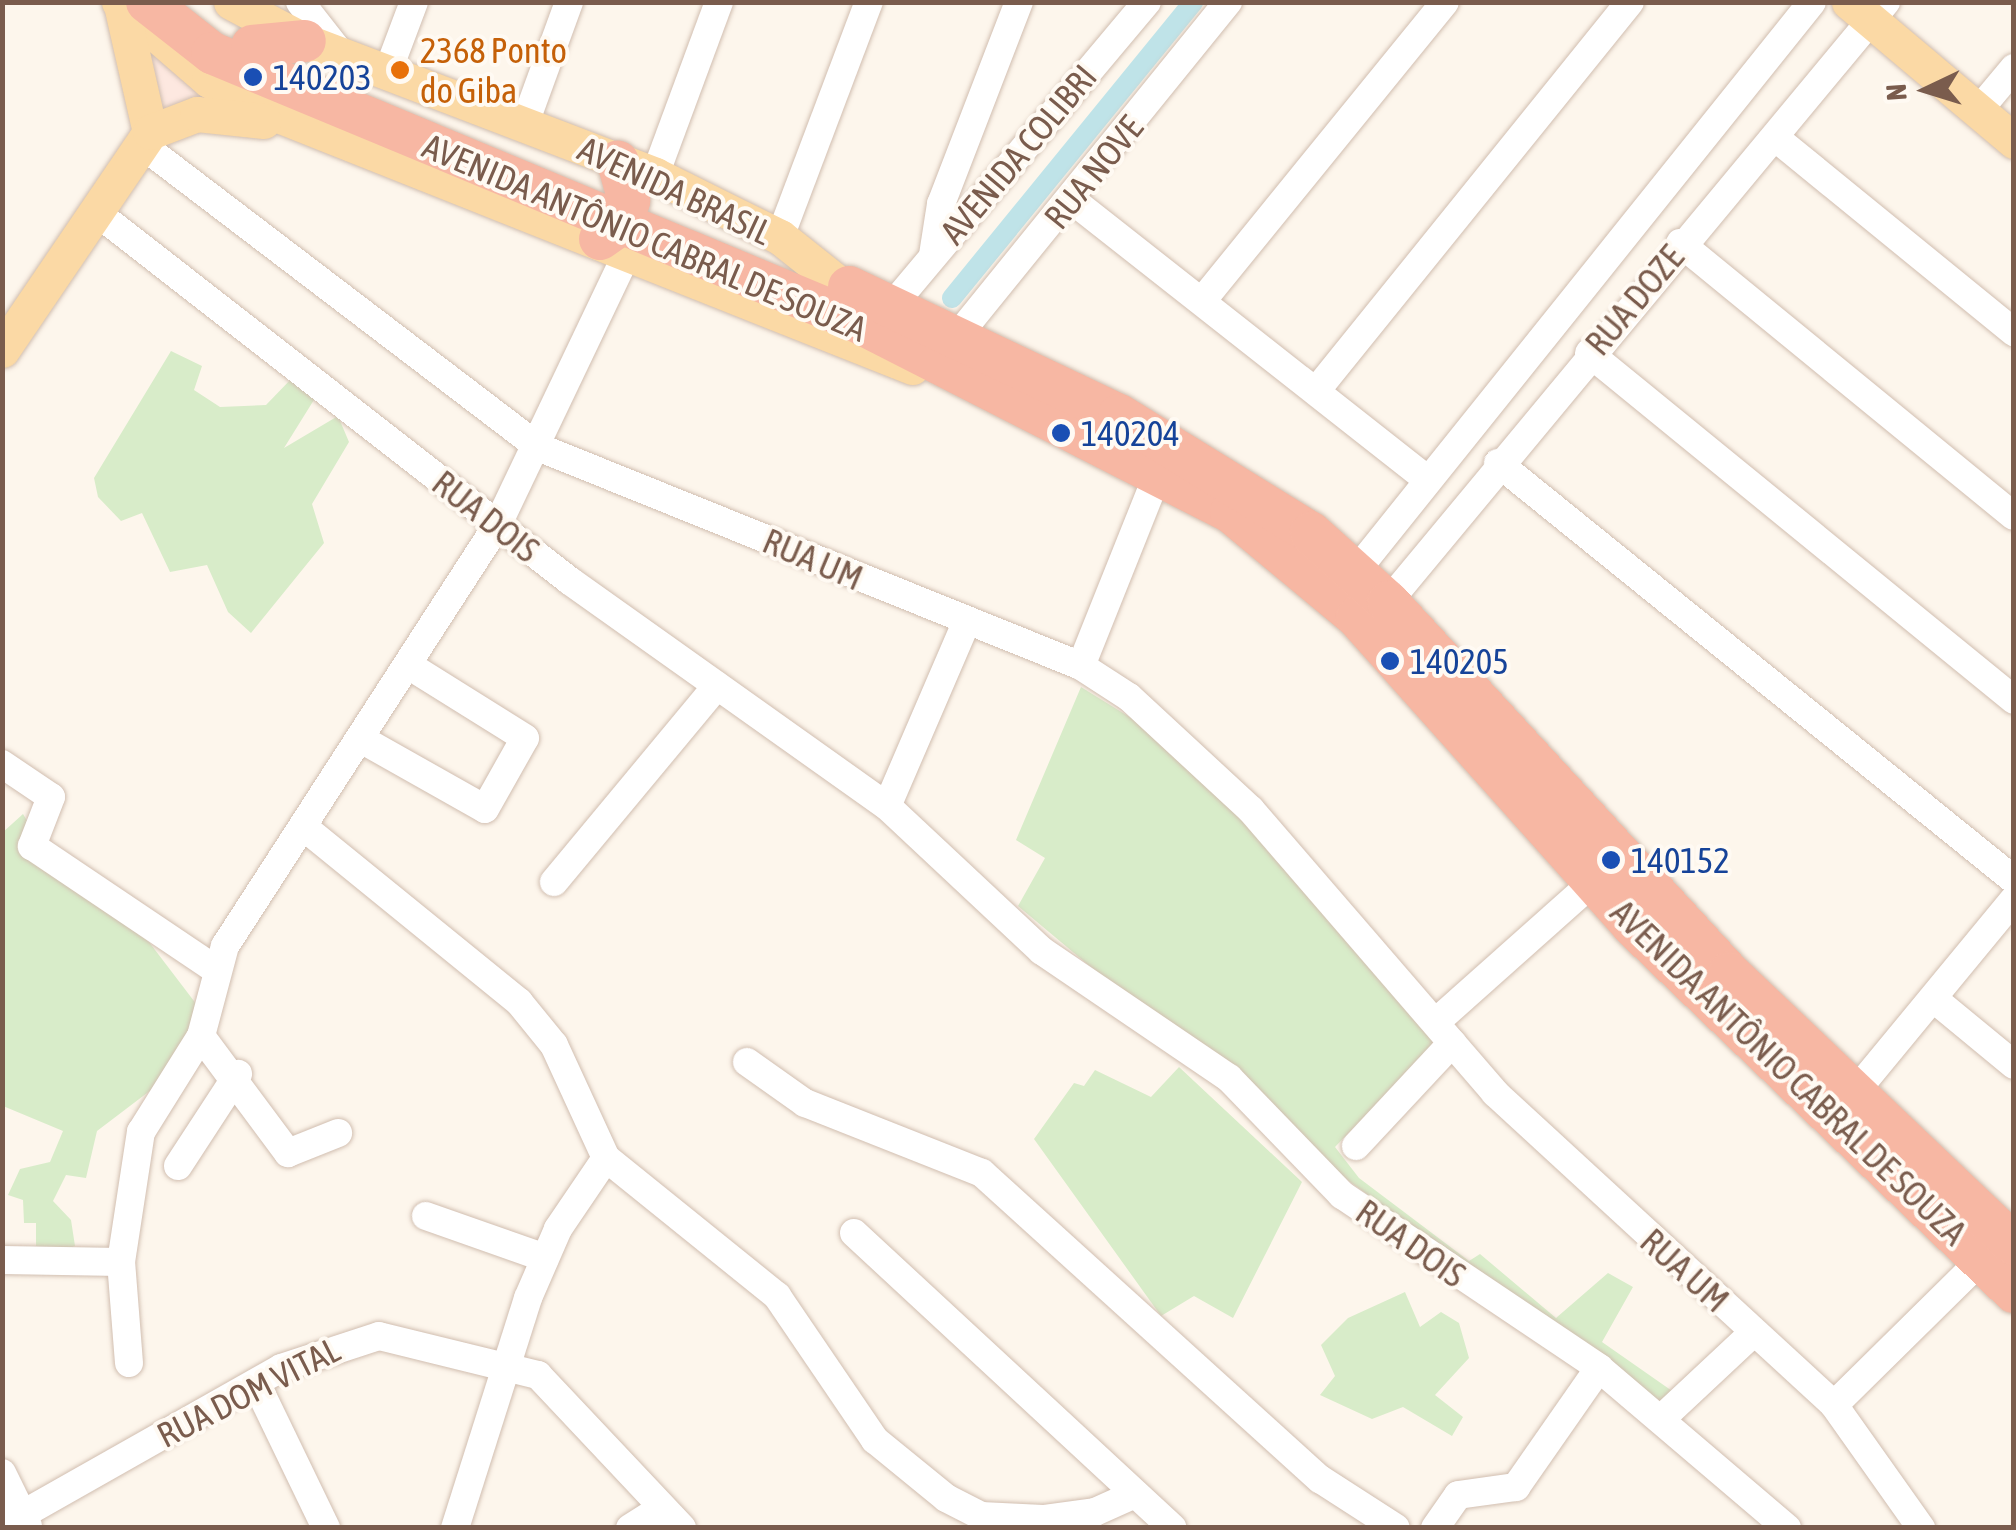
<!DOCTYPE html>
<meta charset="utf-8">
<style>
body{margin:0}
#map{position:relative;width:2016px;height:1530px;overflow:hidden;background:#fdf6ec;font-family:"Asap Condensed",sans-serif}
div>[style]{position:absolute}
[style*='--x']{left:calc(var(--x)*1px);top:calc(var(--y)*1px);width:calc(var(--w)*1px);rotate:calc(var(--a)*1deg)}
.commercial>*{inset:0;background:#fde8e0}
.green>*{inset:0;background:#d8ecc9}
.canal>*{height:20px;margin:-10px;padding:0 10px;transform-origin:10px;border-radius:10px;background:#bfe3e8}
.roads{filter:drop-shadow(0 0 2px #d1beb0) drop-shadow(0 0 2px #d1beb0)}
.minor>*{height:28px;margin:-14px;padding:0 14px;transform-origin:14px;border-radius:14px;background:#fff}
.major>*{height:35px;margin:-17.5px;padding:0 17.5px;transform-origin:17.5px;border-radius:17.5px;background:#fbd9a5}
.highway>*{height:42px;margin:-21px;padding:0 21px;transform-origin:21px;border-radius:21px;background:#f7b7a3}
.dots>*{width:28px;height:28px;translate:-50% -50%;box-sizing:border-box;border:5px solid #fffaf3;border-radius:50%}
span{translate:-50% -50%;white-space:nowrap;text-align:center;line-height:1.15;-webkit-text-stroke:8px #fffaf3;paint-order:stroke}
.food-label{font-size:35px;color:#c56008}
.left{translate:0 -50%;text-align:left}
.transit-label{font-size:35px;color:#164399}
.street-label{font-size:35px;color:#7a5c4d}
.frame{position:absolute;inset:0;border:5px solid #7a5c4d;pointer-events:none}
.north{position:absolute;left:1876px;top:40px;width:100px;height:100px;-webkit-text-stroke:8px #fffaf3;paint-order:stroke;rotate:266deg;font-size:28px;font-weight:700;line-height:40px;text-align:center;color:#7a5c4d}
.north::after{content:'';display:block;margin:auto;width:35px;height:45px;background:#7a5c4d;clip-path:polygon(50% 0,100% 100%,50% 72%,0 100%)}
</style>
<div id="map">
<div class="commercial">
<div style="clip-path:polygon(139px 37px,207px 100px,159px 115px)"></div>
</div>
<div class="green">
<div style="clip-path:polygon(171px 351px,202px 366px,194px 390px,220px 407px,266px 405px,294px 376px,317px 395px,284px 448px,338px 416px,349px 442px,312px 504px,324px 543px,251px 633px,228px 612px,207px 565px,170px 572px,142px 513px,121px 521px,98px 497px,94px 478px)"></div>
<div style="clip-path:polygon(1081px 687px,1136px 721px,1256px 832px,1438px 1040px,1335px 1147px,1359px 1178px,1469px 1261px,1480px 1254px,1556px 1318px,1608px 1273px,1633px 1287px,1602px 1342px,1675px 1393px,1669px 1415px,1327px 1165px,1018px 906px,1045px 858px,1016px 840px)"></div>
<div style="clip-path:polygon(23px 814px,59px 874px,149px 942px,197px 1005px,193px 1036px,151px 1090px,97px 1131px,86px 1178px,66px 1175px,53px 1201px,71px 1220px,75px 1246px,52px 1254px,36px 1246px,36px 1223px,24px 1223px,23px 1200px,8px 1195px,20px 1169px,50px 1162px,63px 1131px,3px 1106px,2px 833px)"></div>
<div style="clip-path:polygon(1179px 1067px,1302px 1182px,1233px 1318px,1194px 1296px,1161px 1316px,1034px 1139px,1074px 1083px,1084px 1086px,1095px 1070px,1151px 1097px)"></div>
<div style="clip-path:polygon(1405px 1292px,1420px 1327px,1441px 1312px,1459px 1323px,1469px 1358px,1435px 1395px,1463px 1417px,1452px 1436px,1403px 1407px,1372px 1419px,1320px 1395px,1335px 1376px,1321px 1345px,1348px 1318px)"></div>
</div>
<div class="canal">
<div style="--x:952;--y:298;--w:382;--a:-50.8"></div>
</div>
<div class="roads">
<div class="minor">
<div style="--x:300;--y:2;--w:60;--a:51.8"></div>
<div style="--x:388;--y:71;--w:74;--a:-69.4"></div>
<div style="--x:1978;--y:111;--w:56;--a:-50.1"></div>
<div style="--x:525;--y:123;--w:129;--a:-70"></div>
<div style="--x:1777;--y:139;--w:306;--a:39.2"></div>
<div style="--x:142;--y:145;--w:498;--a:37.3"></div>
<div style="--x:538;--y:447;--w:585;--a:21.96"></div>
<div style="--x:1081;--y:666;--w:57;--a:32.9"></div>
<div style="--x:1129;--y:697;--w:166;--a:42.8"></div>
<div style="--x:1251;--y:810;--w:374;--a:49.2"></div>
<div style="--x:1495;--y:1093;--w:461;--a:42.6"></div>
<div style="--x:1834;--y:1405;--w:151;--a:54.7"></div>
<div style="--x:655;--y:175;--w:184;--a:-69.7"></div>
<div style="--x:1072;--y:200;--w:452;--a:38.2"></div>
<div style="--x:96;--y:212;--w:601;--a:37.9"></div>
<div style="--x:570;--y:581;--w:389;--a:35.4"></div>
<div style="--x:780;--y:237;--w:251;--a:-69.3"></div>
<div style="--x:1680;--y:243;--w:431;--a:39.3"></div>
<div style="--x:933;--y:255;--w:52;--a:-81.1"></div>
<div style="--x:941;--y:204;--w:217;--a:-68.9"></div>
<div style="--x:1202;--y:301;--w:385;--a:-50.9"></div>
<div style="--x:891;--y:307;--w:398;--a:-50"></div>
<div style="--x:955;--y:339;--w:434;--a:-51"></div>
<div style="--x:1589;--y:353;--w:549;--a:39.23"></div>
<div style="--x:1316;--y:391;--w:500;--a:-51.1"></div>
<div style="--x:1498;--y:463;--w:663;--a:38.94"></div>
<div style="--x:1356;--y:571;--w:729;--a:-51.29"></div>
<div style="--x:1388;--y:602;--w:780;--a:-50.31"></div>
<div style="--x:966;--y:623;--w:199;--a:113.3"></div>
<div style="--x:887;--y:806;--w:212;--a:43.1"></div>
<div style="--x:1042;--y:951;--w:226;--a:34.2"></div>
<div style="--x:1229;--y:1078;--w:163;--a:46"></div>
<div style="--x:1342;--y:1195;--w:310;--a:33.9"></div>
<div style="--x:1599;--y:1368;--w:247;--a:40.4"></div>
<div style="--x:1081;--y:666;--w:208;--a:-68.2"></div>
<div style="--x:361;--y:739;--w:142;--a:29.4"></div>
<div style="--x:485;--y:809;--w:81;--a:-60.6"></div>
<div style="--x:525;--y:738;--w:138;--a:-148"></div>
<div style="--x:2;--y:764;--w:59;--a:34"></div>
<div style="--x:51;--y:797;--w:53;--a:111.2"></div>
<div style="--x:32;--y:846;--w:220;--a:33.9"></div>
<div style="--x:305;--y:828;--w:276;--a:39.1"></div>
<div style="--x:519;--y:1002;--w:55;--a:50.9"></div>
<div style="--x:554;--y:1045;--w:124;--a:65.3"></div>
<div style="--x:606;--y:1158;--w:86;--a:124.1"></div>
<div style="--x:558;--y:1229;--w:75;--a:113.5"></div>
<div style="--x:528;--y:1298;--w:241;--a:107.6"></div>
<div style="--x:554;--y:882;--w:255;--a:-50.3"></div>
<div style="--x:1934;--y:999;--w:104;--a:39.5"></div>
<div style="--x:1436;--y:1022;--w:209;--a:-41.7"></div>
<div style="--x:201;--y:1036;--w:146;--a:53.4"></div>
<div style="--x:288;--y:1153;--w:54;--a:-21.8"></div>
<div style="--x:747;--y:1062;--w:71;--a:35.3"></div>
<div style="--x:805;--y:1103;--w:190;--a:21.6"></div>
<div style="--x:982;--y:1173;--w:456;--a:42.2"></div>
<div style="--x:1320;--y:1479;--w:90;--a:32.8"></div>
<div style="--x:1855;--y:1092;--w:250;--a:-50.5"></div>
<div style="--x:1356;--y:1146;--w:141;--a:-47"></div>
<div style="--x:606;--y:1158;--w:220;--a:38.9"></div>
<div style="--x:777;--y:1296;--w:174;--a:55.8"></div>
<div style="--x:875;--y:1440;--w:92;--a:39.2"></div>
<div style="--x:946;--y:1498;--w:39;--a:27"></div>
<div style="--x:981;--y:1516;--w:62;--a:2.8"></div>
<div style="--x:1043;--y:1519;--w:52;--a:-7.7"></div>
<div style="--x:1095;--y:1512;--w:44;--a:-24.2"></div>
<div style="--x:178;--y:1166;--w:110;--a:-56.9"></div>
<div style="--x:426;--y:1216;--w:126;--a:19.4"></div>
<div style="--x:854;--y:1233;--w:434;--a:42.8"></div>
<div style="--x:2;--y:1260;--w:119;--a:1"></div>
<div style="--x:129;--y:1363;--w:101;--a:-94.5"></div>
<div style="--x:121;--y:1262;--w:132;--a:-81.3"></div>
<div style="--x:141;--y:1132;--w:113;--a:-58"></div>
<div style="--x:201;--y:1036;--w:93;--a:-75.1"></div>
<div style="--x:225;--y:946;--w:503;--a:-57.1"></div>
<div style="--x:498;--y:524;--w:295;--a:-64.5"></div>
<div style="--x:256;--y:1383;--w:161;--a:64.2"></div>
<div style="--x:1834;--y:1405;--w:209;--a:-44.6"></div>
<div style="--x:1661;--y:1419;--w:127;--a:-43.1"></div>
<div style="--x:2;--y:1473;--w:59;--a:63.9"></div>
<div style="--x:2;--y:1526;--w:321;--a:-29.5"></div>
<div style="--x:281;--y:1368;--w:103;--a:-18.1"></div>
<div style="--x:379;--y:1336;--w:164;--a:13.8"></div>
<div style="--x:538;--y:1375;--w:210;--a:46.7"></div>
<div style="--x:630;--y:1528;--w:36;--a:-32"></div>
<div style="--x:1435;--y:1528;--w:40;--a:-55.1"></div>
<div style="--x:1458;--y:1495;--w:59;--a:-7.9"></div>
<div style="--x:1516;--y:1487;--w:145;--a:-55.1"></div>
</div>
<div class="major">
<div style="--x:119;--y:2;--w:119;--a:40.9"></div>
<div style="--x:209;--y:80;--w:56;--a:28.9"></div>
<div style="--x:258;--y:107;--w:704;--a:21.68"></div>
<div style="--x:231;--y:2;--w:84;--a:27.8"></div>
<div style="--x:305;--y:41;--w:375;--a:20.9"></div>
<div style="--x:655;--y:175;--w:140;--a:26.4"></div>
<div style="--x:780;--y:237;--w:69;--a:38.5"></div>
<div style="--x:1849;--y:2;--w:216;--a:40.1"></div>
<div style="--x:122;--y:9;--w:126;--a:77.2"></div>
<div style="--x:2;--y:350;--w:263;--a:-55.8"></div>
<div style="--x:150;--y:132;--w:50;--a:-21"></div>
<div style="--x:197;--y:114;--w:67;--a:6"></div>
</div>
<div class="highway">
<div style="--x:147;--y:2;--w:83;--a:38.1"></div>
<div style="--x:212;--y:53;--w:695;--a:22.58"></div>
<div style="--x:854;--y:320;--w:423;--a:27"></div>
<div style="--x:1231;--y:512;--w:164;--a:39.8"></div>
<div style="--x:1357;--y:617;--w:413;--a:48.2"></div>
<div style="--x:1632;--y:925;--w:530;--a:43.85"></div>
<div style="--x:252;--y:46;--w:53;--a:-5.4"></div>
<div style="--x:600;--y:239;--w:24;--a:-35"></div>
<div style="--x:620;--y:225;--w:26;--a:-69"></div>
<div style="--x:629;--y:201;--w:41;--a:-105.8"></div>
<div style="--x:849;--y:287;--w:299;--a:25.4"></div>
<div style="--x:1119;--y:415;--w:225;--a:31.6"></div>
<div style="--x:1311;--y:533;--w:103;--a:41.9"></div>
<div style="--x:1388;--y:602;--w:504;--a:47.41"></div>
<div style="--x:1729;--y:973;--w:393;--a:43.6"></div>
</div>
</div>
<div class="dots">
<div style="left:400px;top:70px;background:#e8710a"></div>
<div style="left:253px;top:77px;background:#1a4fb4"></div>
<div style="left:1061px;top:433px;background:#1a4fb4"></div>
<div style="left:1390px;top:661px;background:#1a4fb4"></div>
<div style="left:1611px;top:860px;background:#1a4fb4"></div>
</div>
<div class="food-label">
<span class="left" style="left:420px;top:70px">2368 Ponto<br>do Giba</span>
</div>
<div class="transit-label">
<span class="left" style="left:273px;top:77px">140203</span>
<span class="left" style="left:1081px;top:433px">140204</span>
<span class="left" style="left:1410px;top:661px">140205</span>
<span class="left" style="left:1631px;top:860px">140152</span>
</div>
<div class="street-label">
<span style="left:1018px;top:154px;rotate:-50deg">AVENIDA COLIBRI</span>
<span style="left:1093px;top:172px;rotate:-51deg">RUA NOVE</span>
<span style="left:675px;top:190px;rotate:25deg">AVENIDA BRASIL</span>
<span style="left:645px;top:237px;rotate:23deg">AVENIDA ANTÔNIO CABRAL DE SOUZA</span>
<span style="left:1634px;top:300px;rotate:-50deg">RUA DOZE</span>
<span style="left:486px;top:516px;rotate:38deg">RUA DOIS</span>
<span style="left:813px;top:559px;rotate:23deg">RUA UM</span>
<span style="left:1789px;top:1072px;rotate:44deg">AVENIDA ANTÔNIO CABRAL DE SOUZA</span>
<span style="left:1411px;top:1243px;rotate:35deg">RUA DOIS</span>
<span style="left:1685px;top:1270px;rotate:42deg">RUA UM</span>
<span style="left:248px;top:1392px;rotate:-27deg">RUA DOM VITAL</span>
</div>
<div class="frame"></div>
<div class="north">N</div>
</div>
